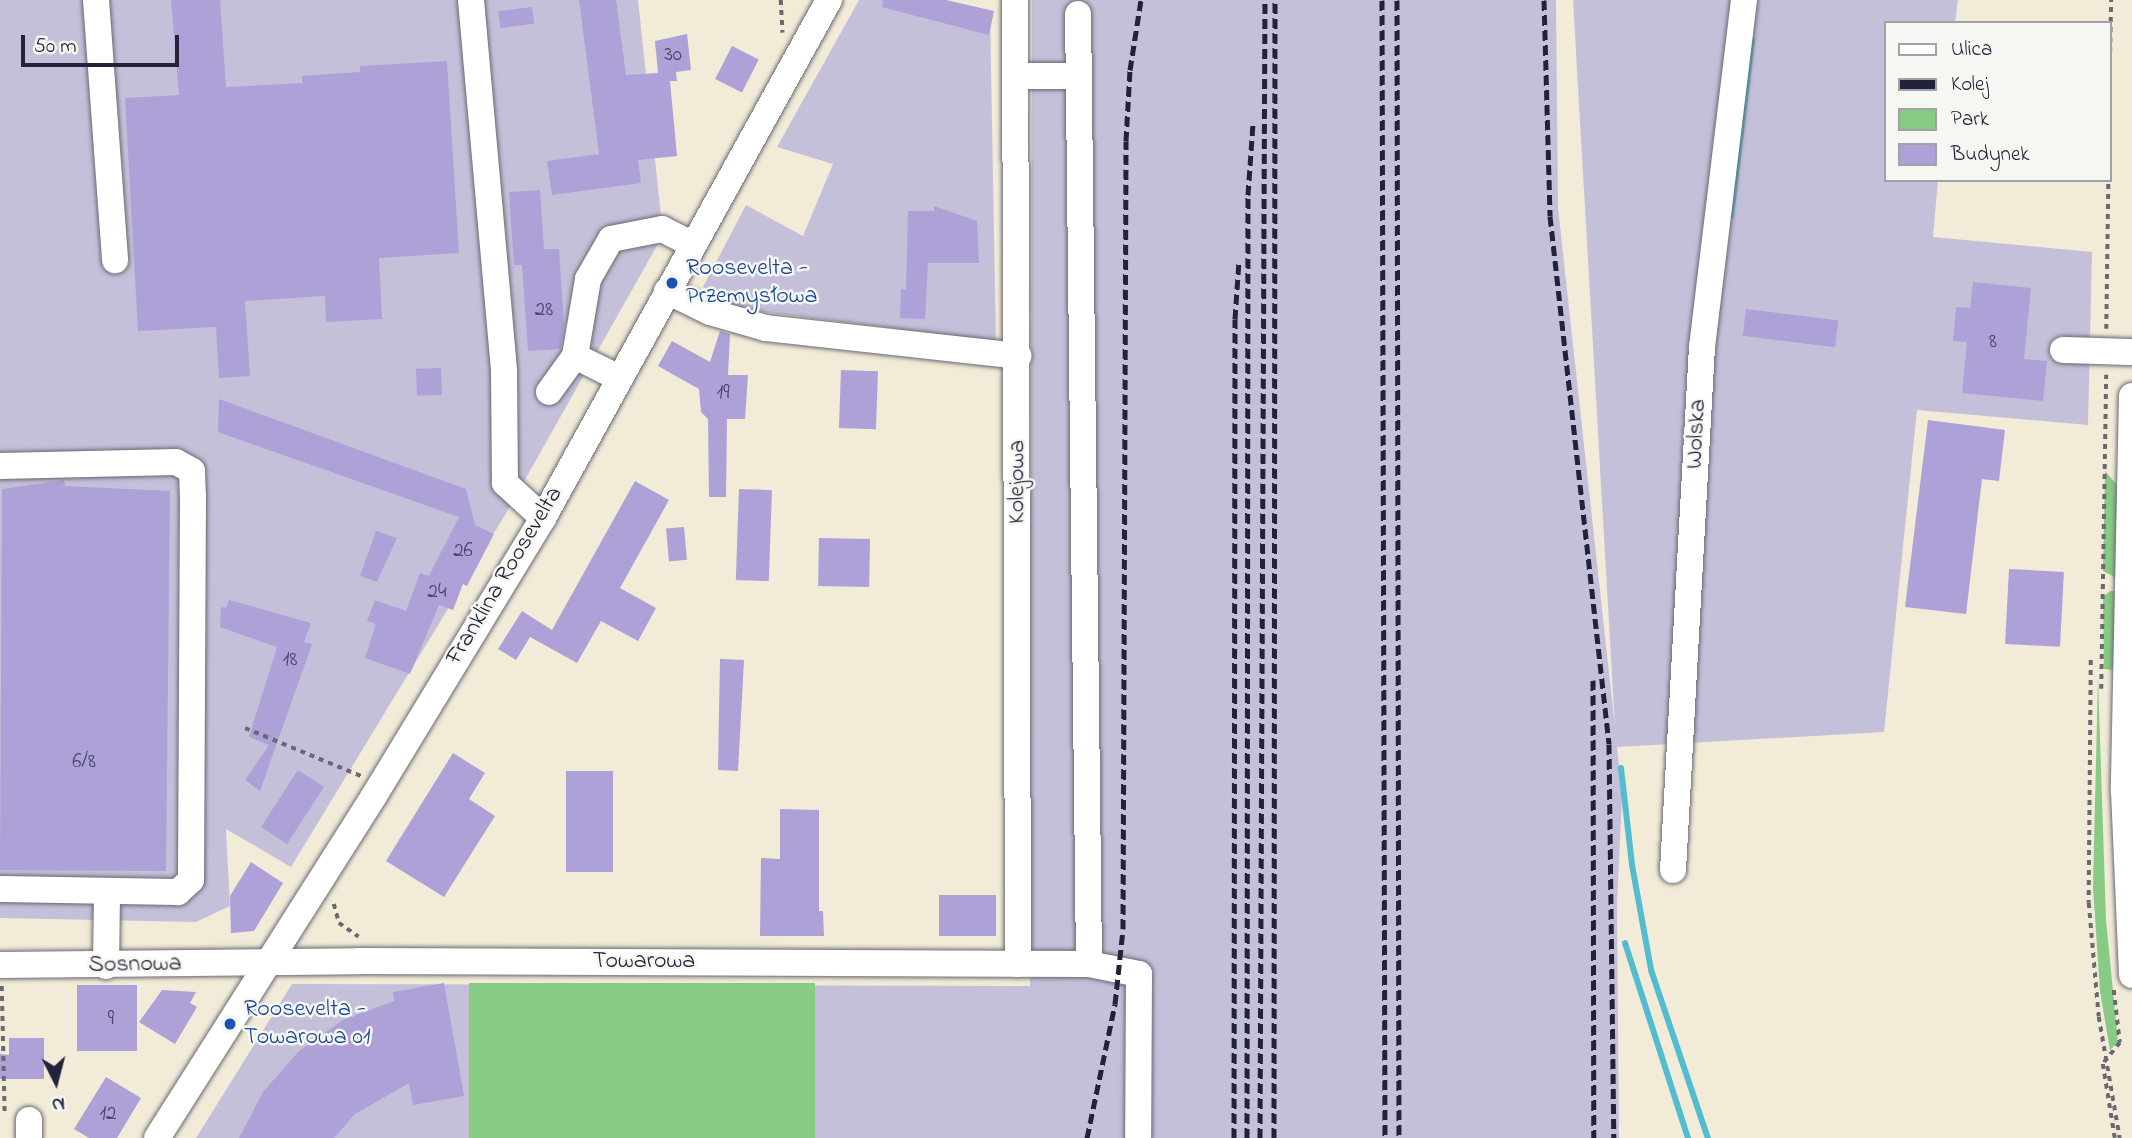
<!DOCTYPE html>
<meta charset="utf-8">
<style>
body{margin:0}
#map{position:relative;width:2132px;height:1138px;overflow:hidden;background:#f1ebd8;font-family:"Indie Flower",sans-serif}
div>[style]{position:absolute}
[style*='--x']{left:calc(var(--x)*1px);top:calc(var(--y)*1px);width:calc(var(--w)*1px);rotate:calc(var(--a)*1deg)}
.industrial>*{inset:0;background:#c5c0da}
.green>*{inset:0;background:#87cb84;transform-origin:0 0}
.stream>*{height:6px;margin:-3px;padding:0 3px;transform-origin:3px;border-radius:3px;background:#53bccf}
.building>*{inset:0;background:#ada1d7;transform-origin:0 0}
.path>*{height:3.5px;margin-top:-1.75px;transform-origin:0;background:repeating-linear-gradient(90deg,#6a6872 0 5px,transparent 0 10px)}
.roads{filter:drop-shadow(0 0 2px #6a6872) drop-shadow(0 0 2px #6a6872)}
.minor>*{height:26px;margin:-13px;padding:0 13px;transform-origin:13px;border-radius:13px;background:#fff}
.rail>*{height:5px;margin-top:-2.5px;transform-origin:0;background:repeating-linear-gradient(90deg,#22223b 0 10px,transparent 0 15px)}
.dots>*{width:19px;height:19px;translate:-50% -50%;box-sizing:border-box;border:4px solid #f6f6f2;border-radius:50%}
span{translate:-50% -50%;white-space:nowrap;text-align:center;line-height:1.15;-webkit-text-stroke:5px #f6f6f2;paint-order:stroke}
.number-label{font-size:21px;color:#454262}
.number-label span{-webkit-text-stroke-width:0}
.transit-label{font-size:24px;color:#164399}
.left{translate:0 -50%;text-align:left}
.street-label{font-size:24px;color:#22223b}
.legend{position:absolute;left:1884px;top:21px;width:228px;height:161px;box-sizing:border-box;background:#f6f6f2;border:2px solid #a1a1a9;margin:0;padding:9px 12px;list-style:none;font-size:21px;color:#22223b}
.legend li{display:flex;align-items:center;gap:14px;height:35px}
.legend b{width:35px;border:2px solid #a1a1a9}
.north{position:absolute;left:21px;top:1047px;width:70px;height:70px;-webkit-text-stroke:5px #f6f6f2;paint-order:stroke;rotate:174deg;font-size:19px;font-weight:700;line-height:28px;text-align:center;color:#22223b}
.north::after{content:'';display:block;margin:auto;width:24px;height:32px;background:#22223b;clip-path:polygon(50% 0,100% 100%,50% 72%,0 100%)}
.scale{position:absolute;left:21px;top:35px;width:158px;height:32px;box-sizing:border-box;border:4px solid #22223b;border-top:0;padding-left:9px;font-size:21px;line-height:24px;white-space:nowrap;color:#22223b;-webkit-text-stroke:5px #f6f6f2;paint-order:stroke}
</style>
<div id="map">
<div class="industrial">
<div style="clip-path:polygon(0 0,638px 0,663px 235px,505px 515px,291px 867px,226px 829px,230px 906px,196px 922px,0 918px)"></div>
<div style="clip-path:polygon(859px 0,942px 0,990px 12px,996px 341px,741px 309px,703px 287px,746px 205px,803px 236px,833px 164px,777px 147px)"></div>
<div style="clip-path:polygon(1032px 0,1556px 0,1558px 208px,1615px 727px,1573px 0,1958px 0,1955px 23px,1885px 23px,1885px 180px,1938px 180px,1933px 237px,2092px 252px,2088px 425px,1917px 410px,1884px 732px,1617px 747px,1622px 797px,1617px 904px,1619px 1138px,196px 1138px,292px 984px,1030px 986px)"></div>
</div>
<div class="green">
<div style="clip-path:polygon(2105px 471px,2118px 486px,2116px 578px,2103px 571px)"></div>
<div style="clip-path:polygon(2110px 591px,2116px 591px,2114px 670px,2104px 669px,2103px 597px)"></div>
<div style="clip-path:polygon(2098px 677px,2106px 920px,2118px 1042px,2110px 1050px,2100px 991px,2093px 887px)"></div>
<div style="left:469px;top:983px;width:346px;height:159px"></div>
</div>
<div class="stream">
<div style="--x:1731;--y:216;--w:177;--a:-83.2"></div>
<div style="--x:1621;--y:768;--w:98;--a:83.5"></div>
<div style="--x:1632;--y:865;--w:107;--a:79.7"></div>
<div style="--x:1651;--y:970;--w:177;--a:71.3"></div>
<div style="--x:1625;--y:943;--w:205;--a:72.1"></div>
</div>
<div class="building">
<div style="clip-path:polygon(171px 0,220px 0,226px 87px,302px 83px,302px 76px,360px 72px,360px 66px,447px 61px,459px 253px,379px 258px,382px 319px,326px 322px,325px 296px,245px 301px,250px 376px,219px 378px,216px 327px,138px 331px,125px 98px,179px 95px)"></div>
<div style="clip-path:polygon(579px 0,616px 0,626px 75px,658px 73px,655px 41px,687px 34px,691px 70px,676px 72px,677px 81px,670px 81px,677px 156px,638px 160px,641px 183px,552px 195px,547px 161px,599px 154px)"></div>
<div style="clip-path:polygon(883px 0,946px 0,994px 11px,989px 35px,882px 7px)"></div>
<div style="left:532px;top:7px;width:17px;height:34px;rotate:83deg"></div>
<div style="left:732px;top:46px;width:30px;height:37px;rotate:27deg"></div>
<div style="clip-path:polygon(540px 190px,544px 249px,559px 249px,564px 324px,560px 349px,528px 351px,522px 265px,514px 265px,509px 192px)"></div>
<div style="clip-path:polygon(934px 206px,977px 221px,979px 263px,928px 263px,925px 319px,900px 318px,901px 289px,906px 290px,908px 211px,934px 211px)"></div>
<div style="clip-path:polygon(1973px 282px,2031px 288px,2024px 359px,2047px 361px,2043px 401px,1962px 393px,1967px 342px,1953px 341px,1956px 307px,1970px 308px)"></div>
<div style="left:1746px;top:309px;width:93px;height:27px;rotate:7deg"></div>
<div style="clip-path:polygon(720px 331px,730px 334px,728px 375px,748px 375px,745px 419px,727px 419px,726px 497px,709px 497px,708px 419px,701px 412px,699px 389px,658px 366px,672px 341px,710px 362px)"></div>
<div style="left:441px;top:368px;width:27px;height:25px;rotate:88deg"></div>
<div style="left:841px;top:370px;width:37px;height:58px;rotate:2deg"></div>
<div style="clip-path:polygon(219px 399px,466px 489px,475px 525px,494px 534px,467px 586px,463px 584px,453px 610px,439px 605px,410px 674px,365px 658px,376px 624px,367px 621px,375px 600px,406px 611px,420px 573px,429px 576px,459px 517px,218px 432px)"></div>
<div style="clip-path:polygon(1928px 420px,2005px 430px,1999px 481px,1982px 479px,1966px 614px,1905px 607px)"></div>
<div style="clip-path:polygon(64px 480px,65px 486px,170px 491px,166px 871px,0 870px,2px 489px)"></div>
<div style="clip-path:polygon(635px 481px,669px 500px,620px 588px,656px 608px,638px 641px,601px 621px,577px 663px,530px 637px,516px 660px,498px 649px,522px 611px,552px 630px)"></div>
<div style="left:739px;top:489px;width:33px;height:91px;rotate:2deg"></div>
<div style="left:684px;top:527px;width:33px;height:18px;rotate:85deg"></div>
<div style="clip-path:polygon(376px 531px,397px 538px,377px 582px,360px 576px)"></div>
<div style="left:819px;top:538px;width:51px;height:48px;rotate:1deg"></div>
<div style="left:2009px;top:569px;width:55px;height:75px;rotate:3deg"></div>
<div style="clip-path:polygon(229px 600px,311px 623px,304px 642px,312px 644px,260px 791px,245px 780px,269px 745px,249px 737px,277px 647px,220px 627px,221px 607px,226px 608px)"></div>
<div style="clip-path:polygon(720px 659px,744px 660px,738px 771px,718px 770px)"></div>
<div style="clip-path:polygon(453px 753px,485px 773px,469px 799px,495px 816px,444px 897px,386px 861px)"></div>
<div style="left:298px;top:770px;width:31px;height:68px;rotate:33deg"></div>
<div style="left:566px;top:771px;width:47px;height:101px"></div>
<div style="clip-path:polygon(780px 809px,819px 810px,819px 911px,823px 911px,824px 936px,760px 936px,761px 858px,780px 859px)"></div>
<div style="clip-path:polygon(251px 862px,283px 883px,254px 931px,231px 933px,230px 896px)"></div>
<div style="left:939px;top:895px;width:57px;height:41px"></div>
<div style="clip-path:polygon(444px 983px,464px 1096px,413px 1105px,409px 1083px,355px 1114px,334px 1138px,239px 1138px,263px 1092px,299px 1051px,343px 1020px,394px 1001px,393px 992px)"></div>
<div style="left:77px;top:985px;width:60px;height:66px"></div>
<div style="clip-path:polygon(162px 990px,196px 992px,190px 1003px,197px 1007px,175px 1044px,139px 1022px)"></div>
<div style="clip-path:polygon(9px 1038px,44px 1038px,44px 1079px,0 1079px,0 1054px,9px 1055px)"></div>
<div style="clip-path:polygon(106px 1077px,141px 1098px,117px 1138px,89px 1138px,74px 1129px)"></div>
</div>
<div class="path">
<div style="--x:781;--y:0;--w:33;--a:87"></div>
<div style="--x:2109;--y:92;--w:92;--a:-88.8"></div>
<div style="--x:2106;--y:329;--w:149;--a:-89.2"></div>
<div style="--x:2091;--y:660;--w:243;--a:90.5"></div>
<div style="--x:2089;--y:903;--w:114;--a:85"></div>
<div style="--x:2099;--y:1017;--w:123;--a:80.2"></div>
<div style="--x:2101;--y:689;--w:314;--a:-89.1"></div>
<div style="--x:245;--y:728;--w:126;--a:22.5"></div>
<div style="--x:334;--y:904;--w:20;--a:75"></div>
<div style="--x:339;--y:923;--w:24;--a:35"></div>
<div style="--x:2;--y:986;--w:129;--a:88.7"></div>
<div style="--x:2114;--y:990;--w:53;--a:83.5"></div>
<div style="--x:2120;--y:1043;--w:27;--a:129"></div>
<div style="--x:2103;--y:1064;--w:75;--a:80.8"></div>
</div>
<div class="roads">
<div class="minor">
<div style="--x:96;--y:0;--w:261;--a:85.8"></div>
<div style="--x:471;--y:0;--w:372;--a:84.9"></div>
<div style="--x:504;--y:371;--w:112;--a:89.5"></div>
<div style="--x:505;--y:483;--w:52;--a:42.6"></div>
<div style="--x:1015;--y:0;--w:964;--a:89.82"></div>
<div style="--x:1016;--y:76;--w:63;--a:0"></div>
<div style="--x:667;--y:291;--w:48;--a:26"></div>
<div style="--x:710;--y:312;--w:58;--a:15.9"></div>
<div style="--x:766;--y:328;--w:254;--a:6.3"></div>
<div style="--x:2063;--y:350;--w:69;--a:1.7"></div>
<div style="--x:575;--y:356;--w:49;--a:26.6"></div>
<div style="--x:549;--y:392;--w:44;--a:-54.2"></div>
<div style="--x:575;--y:356;--w:78;--a:-80.4"></div>
<div style="--x:588;--y:279;--w:46;--a:-60.1"></div>
<div style="--x:611;--y:239;--w:52;--a:-11.1"></div>
<div style="--x:662;--y:229;--w:35;--a:27"></div>
<div style="--x:2132;--y:396;--w:395;--a:91.2"></div>
<div style="--x:2124;--y:791;--w:184;--a:87.5"></div>
<div style="--x:0;--y:466;--w:176;--a:-1.3"></div>
<div style="--x:176;--y:462;--w:18;--a:29"></div>
<div style="--x:192;--y:471;--w:24;--a:88"></div>
<div style="--x:193;--y:495;--w:385;--a:90.3"></div>
<div style="--x:191;--y:880;--w:18;--a:137"></div>
<div style="--x:178;--y:892;--w:178;--a:-179"></div>
<div style="--x:1673;--y:870;--w:524;--a:-86.83"></div>
<div style="--x:1702;--y:347;--w:350;--a:-83.1"></div>
<div style="--x:1089;--y:964;--w:51;--a:11.3"></div>
<div style="--x:1139;--y:974;--w:164;--a:90.3"></div>
<div style="--x:0;--y:965;--w:358;--a:-0.6"></div>
<div style="--x:358;--y:961;--w:731;--a:0.24"></div>
<div style="--x:1089;--y:964;--w:950;--a:-90.66"></div>
<div style="--x:106;--y:966;--w:75;--a:-89.2"></div>
<div style="--x:29;--y:1138;--w:18;--a:-90"></div>
<div style="--x:157;--y:1138;--w:405;--a:-57.6"></div>
<div style="--x:374;--y:796;--w:325;--a:-58.7"></div>
<div style="--x:543;--y:518;--w:592;--a:-61.1"></div>
</div>
</div>
<div class="rail">
<div style="--x:1382;--y:0;--w:1138;--a:89.85"></div>
<div style="--x:1397;--y:0;--w:1138;--a:89.9"></div>
<div style="--x:1544;--y:0;--w:216;--a:88.4"></div>
<div style="--x:1550;--y:216;--w:531;--a:83.62"></div>
<div style="--x:1609;--y:744;--w:394;--a:89.3"></div>
<div style="--x:1593;--y:680;--w:458;--a:89.9"></div>
<div style="--x:1087;--y:1138;--w:137;--a:-78.2"></div>
<div style="--x:1115;--y:1004;--w:75;--a:-83.9"></div>
<div style="--x:1123;--y:929;--w:788;--a:-89.78"></div>
<div style="--x:1126;--y:141;--w:71;--a:-86.8"></div>
<div style="--x:1130;--y:70;--w:71;--a:-81.1"></div>
<div style="--x:1234;--y:1138;--w:819;--a:-89.93"></div>
<div style="--x:1235;--y:319;--w:59;--a:-86.1"></div>
<div style="--x:1247;--y:1138;--w:943;--a:-89.94"></div>
<div style="--x:1248;--y:195;--w:72;--a:-86"></div>
<div style="--x:1260;--y:1138;--w:1138;--a:-89.75"></div>
<div style="--x:1274;--y:1138;--w:1138;--a:-89.95"></div>
</div>
<div class="dots">
<div style="left:672px;top:283px;background:#1a4fb4"></div>
<div style="left:230px;top:1024px;background:#1a4fb4"></div>
</div>
<div class="number-label">
<span style="left:673px;top:55px">30</span>
<span style="left:544px;top:310px">28</span>
<span style="left:1993px;top:342px">8</span>
<span style="left:723px;top:393px">19</span>
<span style="left:463px;top:551px">26</span>
<span style="left:437px;top:592px">24</span>
<span style="left:290px;top:660px">18</span>
<span style="left:84px;top:762px">6/8</span>
<span style="left:111px;top:1019px">9</span>
<span style="left:108px;top:1114px">12</span>
</div>
<div class="transit-label">
<span class="left" style="left:686px;top:283px">Roosevelta -<br>Przemysłowa</span>
<span class="left" style="left:244px;top:1024px">Roosevelta -<br>Towarowa 01</span>
</div>
<div class="street-label">
<span style="left:1697px;top:434px;rotate:-87deg">Wolska</span>
<span style="left:1018px;top:482px;rotate:-90deg">Kolejowa</span>
<span style="left:505px;top:576px;rotate:-59deg">Franklina Roosevelta</span>
<span style="left:644px;top:962px">Towarowa</span>
<span style="left:135px;top:965px;rotate:-1deg">Sosnowa</span>
</div>
<ul class="legend">
<li><b style="height:9px;background:#fff"></b>Ulica</li>
<li><b style="height:9px;background:#22223b"></b>Kolej</li>
<li><b style="height:19px;background:#87cb84"></b>Park</li>
<li><b style="height:19px;background:#ada1d7"></b>Budynek</li>
</ul>
<div class="north">N</div>
<div class="scale">50 m</div>
</div>
